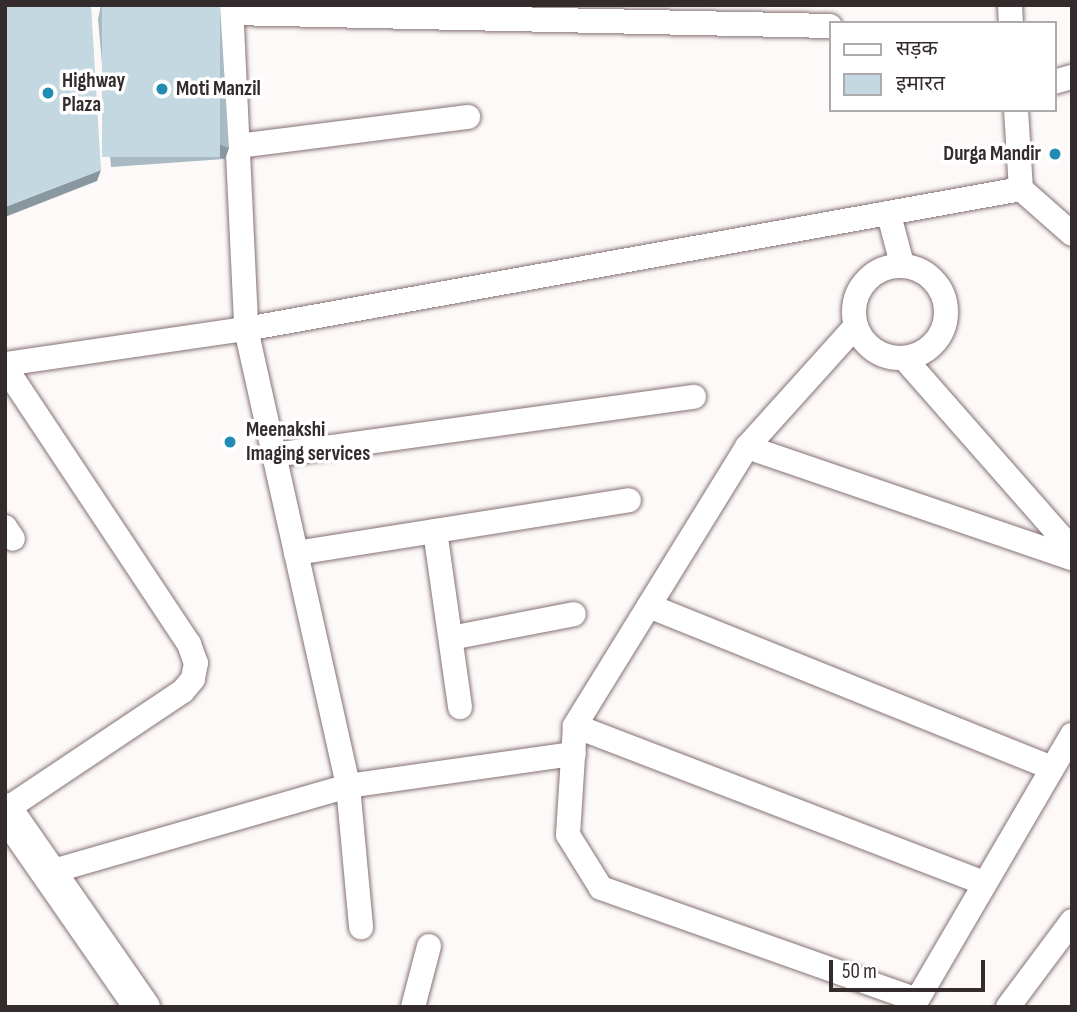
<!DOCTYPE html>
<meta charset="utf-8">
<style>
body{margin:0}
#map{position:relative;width:1077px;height:1012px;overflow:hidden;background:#fdf9f9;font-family:"Sofia Sans Condensed","Noto Sans Devanagari",sans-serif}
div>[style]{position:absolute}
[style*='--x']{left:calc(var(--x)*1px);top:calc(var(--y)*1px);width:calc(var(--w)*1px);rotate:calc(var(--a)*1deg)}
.roads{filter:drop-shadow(0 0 2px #857173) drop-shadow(0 0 2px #857173)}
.street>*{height:24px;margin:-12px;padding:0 12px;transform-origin:12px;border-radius:12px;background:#fff}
.street>.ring{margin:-12px;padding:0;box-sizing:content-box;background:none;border:24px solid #fff;border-radius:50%}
.secondary>*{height:35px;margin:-17.5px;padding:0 17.5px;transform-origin:17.5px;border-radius:17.5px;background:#fff}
.wall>*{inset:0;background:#a9bac2}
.shaded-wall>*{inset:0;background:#89979e;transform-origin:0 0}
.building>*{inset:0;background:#c4d8e2;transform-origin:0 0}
.dots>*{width:19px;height:19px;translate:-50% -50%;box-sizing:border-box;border:4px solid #fff;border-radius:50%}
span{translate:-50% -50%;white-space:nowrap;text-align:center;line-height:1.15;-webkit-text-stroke:7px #fff;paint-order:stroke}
.poi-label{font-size:21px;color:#342b2c;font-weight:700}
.left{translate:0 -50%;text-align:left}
.right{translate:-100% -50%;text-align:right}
.frame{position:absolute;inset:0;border:7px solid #342b2c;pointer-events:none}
.legend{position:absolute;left:829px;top:21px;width:228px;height:91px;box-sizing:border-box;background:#fff;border:2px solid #aeaaab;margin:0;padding:9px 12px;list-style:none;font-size:21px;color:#342b2c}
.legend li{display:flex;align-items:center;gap:14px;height:35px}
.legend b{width:35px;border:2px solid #aeaaab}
.scale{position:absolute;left:829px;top:960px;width:156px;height:32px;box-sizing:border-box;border:4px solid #342b2c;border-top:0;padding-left:9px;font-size:21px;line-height:24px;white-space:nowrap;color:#342b2c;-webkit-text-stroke:5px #fff;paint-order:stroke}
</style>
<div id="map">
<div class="roads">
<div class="street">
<div style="--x:231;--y:5;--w:324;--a:87.3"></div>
<div style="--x:246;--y:329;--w:468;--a:77.4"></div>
<div style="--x:348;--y:786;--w:142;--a:84.7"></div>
<div style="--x:1010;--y:5;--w:18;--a:87"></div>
<div style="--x:231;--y:13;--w:599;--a:1.24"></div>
<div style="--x:1054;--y:82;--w:19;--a:-16"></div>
<div style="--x:1016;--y:110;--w:79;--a:86.4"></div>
<div style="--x:1021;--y:189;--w:68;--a:41.4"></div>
<div style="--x:238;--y:146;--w:232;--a:-7.2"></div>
<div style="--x:889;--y:215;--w:51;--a:75.1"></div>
<div class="ring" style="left:854px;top:266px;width:68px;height:68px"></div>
<div style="--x:855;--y:327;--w:161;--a:132"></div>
<div style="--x:747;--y:447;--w:328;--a:121.7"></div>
<div style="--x:575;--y:726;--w:109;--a:93.7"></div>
<div style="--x:568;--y:835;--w:62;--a:58.1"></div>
<div style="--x:601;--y:888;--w:335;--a:19.5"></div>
<div style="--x:917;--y:1000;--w:307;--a:-59.7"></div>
<div style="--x:904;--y:358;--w:254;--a:48.7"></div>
<div style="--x:5;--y:364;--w:244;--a:-8.3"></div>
<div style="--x:246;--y:329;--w:788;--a:-10.24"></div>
<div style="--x:5;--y:367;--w:333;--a:56.4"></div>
<div style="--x:189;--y:644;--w:20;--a:70"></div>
<div style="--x:196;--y:663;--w:16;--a:101"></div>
<div style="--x:193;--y:679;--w:16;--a:130"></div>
<div style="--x:183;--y:691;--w:214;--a:146.2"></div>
<div style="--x:747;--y:447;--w:343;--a:18.9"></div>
<div style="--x:274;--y:455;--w:424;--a:-7.9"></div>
<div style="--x:5;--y:527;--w:14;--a:56"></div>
<div style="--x:435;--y:531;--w:178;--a:81.9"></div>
<div style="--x:296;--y:553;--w:337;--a:-9"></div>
<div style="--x:649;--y:606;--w:434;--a:21.9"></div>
<div style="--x:451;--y:638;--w:125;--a:-11"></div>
<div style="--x:575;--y:726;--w:438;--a:21"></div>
<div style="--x:50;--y:872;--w:310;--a:-16.1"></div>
<div style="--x:348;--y:786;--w:228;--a:-8.1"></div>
<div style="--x:413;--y:1007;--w:63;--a:-75.3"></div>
<div style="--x:1008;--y:1007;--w:107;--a:-53.3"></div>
</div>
<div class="secondary">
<div style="--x:5;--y:810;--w:240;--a:55.2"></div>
</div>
</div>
<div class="wall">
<div style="clip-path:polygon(101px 5px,220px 5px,229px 148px,225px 159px,111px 167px,98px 19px)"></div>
</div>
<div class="shaded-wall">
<div style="left:229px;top:148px;width:12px;height:114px;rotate:110deg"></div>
<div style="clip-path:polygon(101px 170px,97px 181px,5px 217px,5px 207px)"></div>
</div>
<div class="building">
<div style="clip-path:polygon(5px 5px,91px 5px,101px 170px,5px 207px)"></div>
<div style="left:102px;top:5px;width:118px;height:152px"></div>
</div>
<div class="dots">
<div style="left:162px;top:89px;background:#218bb2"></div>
<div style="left:48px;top:93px;background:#218bb2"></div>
<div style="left:1055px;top:154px;background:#218bb2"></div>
<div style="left:230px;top:442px;background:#218bb2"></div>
</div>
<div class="poi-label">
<span class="left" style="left:62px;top:93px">Highway<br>Plaza</span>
<span class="left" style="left:176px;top:89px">Moti Manzil</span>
<span class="right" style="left:1041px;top:154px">Durga Mandir</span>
<span class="left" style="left:246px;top:442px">Meenakshi<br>Imaging services</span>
</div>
<div class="frame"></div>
<ul class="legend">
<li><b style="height:9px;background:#fff"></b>सड़क</li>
<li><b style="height:19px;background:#c4d8e2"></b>इमारत</li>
</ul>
<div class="scale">50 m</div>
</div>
